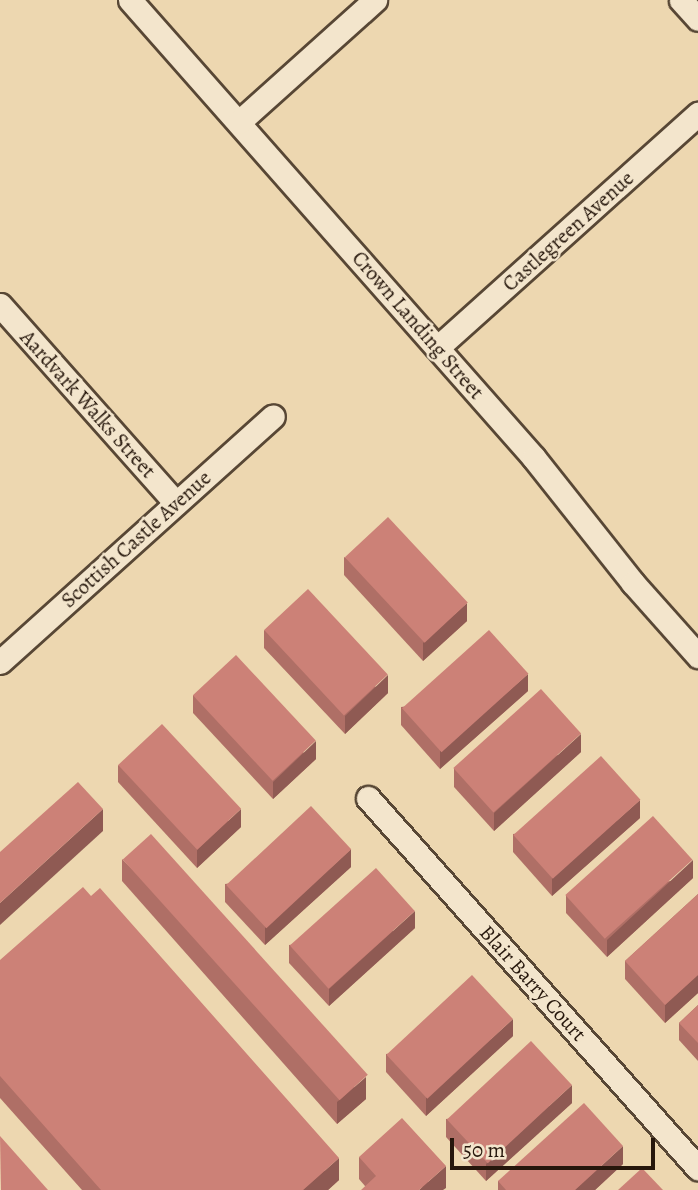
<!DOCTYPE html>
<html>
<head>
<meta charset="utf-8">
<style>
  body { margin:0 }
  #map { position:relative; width:698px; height:1190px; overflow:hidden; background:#edd7b0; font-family:Alegreya,serif }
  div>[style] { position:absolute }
  .roads { filter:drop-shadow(2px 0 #584735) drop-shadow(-2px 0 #584735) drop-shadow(0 2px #584735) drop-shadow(0 -2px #584735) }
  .minor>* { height:23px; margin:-11.5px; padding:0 11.5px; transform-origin:11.5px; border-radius:11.5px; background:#f3e5cc }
  .wall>* { inset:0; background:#af6f66 }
  .shaded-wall>* { inset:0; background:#8f5a53 }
  .building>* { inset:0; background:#cc8177; transform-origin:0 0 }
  span { translate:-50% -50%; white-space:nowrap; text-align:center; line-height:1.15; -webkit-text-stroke:5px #f3e5cc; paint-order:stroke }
  .street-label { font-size:21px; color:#26170c }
  .scale { position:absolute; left:450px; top:1138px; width:205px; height:32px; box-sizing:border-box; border:4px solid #26170c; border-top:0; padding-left:9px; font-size:21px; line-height:24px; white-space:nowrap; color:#26170c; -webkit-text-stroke:5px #f3e5cc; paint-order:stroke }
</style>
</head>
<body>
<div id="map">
  <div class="roads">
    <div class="minor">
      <i style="left:130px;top:0;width:611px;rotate:48.58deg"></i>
      <i style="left:534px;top:458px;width:159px;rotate:51.6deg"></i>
      <i style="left:633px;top:583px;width:98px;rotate:48.3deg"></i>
      <i style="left:681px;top:0;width:25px;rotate:48deg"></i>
      <i style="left:239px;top:122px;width:183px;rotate:-41.9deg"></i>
      <i style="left:0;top:305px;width:265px;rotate:48.4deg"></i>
      <i style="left:437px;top:348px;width:351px;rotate:-41.9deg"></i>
      <i style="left:0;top:662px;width:367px;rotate:-42deg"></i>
      <i style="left:368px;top:798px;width:496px;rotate:48.3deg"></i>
    </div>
  </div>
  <div class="wall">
    <i style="clip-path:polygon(344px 557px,467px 621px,423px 661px,344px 575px)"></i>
    <i style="clip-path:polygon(264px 630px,388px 693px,345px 734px,264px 648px)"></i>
    <i style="clip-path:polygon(528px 691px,440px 769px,401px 725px,401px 707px)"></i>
    <i style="clip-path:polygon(193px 695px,316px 759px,273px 799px,193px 713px)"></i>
    <i style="clip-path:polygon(581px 752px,494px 831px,454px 787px,454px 769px)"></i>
    <i style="clip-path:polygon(118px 765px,241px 827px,197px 868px,118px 782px)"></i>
    <i style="clip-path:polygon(640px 818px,552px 896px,513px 852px,513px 834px)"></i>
    <i style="clip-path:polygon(122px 859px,366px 1099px,337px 1124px,122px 881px)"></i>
    <i style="clip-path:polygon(351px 867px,265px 945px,225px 902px,225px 884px)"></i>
    <i style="clip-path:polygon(693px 878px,607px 957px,566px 913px,566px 895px)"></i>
    <i style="clip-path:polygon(698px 894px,698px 993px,665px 1023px,625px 979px,625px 961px)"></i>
    <i style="clip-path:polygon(415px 928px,329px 1006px,289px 963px,289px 945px)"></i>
    <i style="clip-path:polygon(0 960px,339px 1180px,328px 1190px,82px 1190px,0 1098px)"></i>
    <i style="clip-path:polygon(698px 1005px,698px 1061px,679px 1040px,679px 1023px)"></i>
    <i style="clip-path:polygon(513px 1036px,426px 1116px,386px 1072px,386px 1054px)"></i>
    <i style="clip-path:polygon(572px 1103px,486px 1181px,446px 1137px,446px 1119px)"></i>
    <i style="clip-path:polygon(359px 1157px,446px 1188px,365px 1186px,359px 1179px)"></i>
    <i style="clip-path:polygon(623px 1164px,595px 1190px,498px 1190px,498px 1181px)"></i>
  </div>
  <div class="shaded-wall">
    <i style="clip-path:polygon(467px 603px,467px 621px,423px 661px,423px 643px)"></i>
    <i style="clip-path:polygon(528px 674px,528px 691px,440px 769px,440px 751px)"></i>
    <i style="clip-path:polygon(388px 675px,388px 693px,345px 734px,345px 716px)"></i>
    <i style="clip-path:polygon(581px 734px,581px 752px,494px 831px,494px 813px)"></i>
    <i style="clip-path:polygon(316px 741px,316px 759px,273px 799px,273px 782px)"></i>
    <i style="clip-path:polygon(640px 800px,640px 818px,552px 896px,552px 878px)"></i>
    <i style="clip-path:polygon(103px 809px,103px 831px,0 925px,0 903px)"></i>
    <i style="clip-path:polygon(241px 809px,241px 827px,197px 868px,197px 850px)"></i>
    <i style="clip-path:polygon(351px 849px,351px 867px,265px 945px,265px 928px)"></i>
    <i style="clip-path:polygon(693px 860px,693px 878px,607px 957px,607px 940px)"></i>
    <i style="clip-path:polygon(415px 911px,415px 928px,329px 1006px,329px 989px)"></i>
    <i style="clip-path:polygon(698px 975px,698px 993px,665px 1023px,665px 1005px)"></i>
    <i style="clip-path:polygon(513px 1019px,513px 1036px,426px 1116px,426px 1098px)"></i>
    <i style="clip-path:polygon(366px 1077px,366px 1099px,337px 1124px,337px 1102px)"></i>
    <i style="clip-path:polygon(572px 1085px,572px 1103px,486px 1181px,486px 1164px)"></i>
    <i style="clip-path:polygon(623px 1146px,623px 1164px,595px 1190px,575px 1190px)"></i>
    <i style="clip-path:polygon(339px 1158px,339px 1180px,328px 1190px,303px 1190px)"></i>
    <i style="clip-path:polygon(446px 1166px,446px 1188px,443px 1190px,419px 1190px)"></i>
  </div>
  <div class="building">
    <i style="left:388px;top:517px;width:117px;height:59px;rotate:47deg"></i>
    <i style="left:308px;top:589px;width:117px;height:60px;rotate:47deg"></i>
    <i style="left:489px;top:630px;width:59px;height:117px;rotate:48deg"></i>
    <i style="left:236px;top:655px;width:117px;height:59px;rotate:47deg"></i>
    <i style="left:541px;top:689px;width:60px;height:118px;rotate:48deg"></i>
    <i style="left:162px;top:724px;width:116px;height:60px;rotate:47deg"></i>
    <i style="left:601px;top:756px;width:59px;height:118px;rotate:48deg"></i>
    <i style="clip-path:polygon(78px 782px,103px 809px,0 903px,0 852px)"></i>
    <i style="left:311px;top:806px;width:59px;height:116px;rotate:47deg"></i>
    <i style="left:653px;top:816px;width:59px;height:118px;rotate:48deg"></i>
    <i style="left:151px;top:834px;width:324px;height:38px;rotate:48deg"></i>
    <i style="left:376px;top:868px;width:58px;height:116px;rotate:48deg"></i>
    <i style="clip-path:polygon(83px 887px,91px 896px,100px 888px,339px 1158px,303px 1190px,101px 1190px,0 1076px,0 960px)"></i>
    <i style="clip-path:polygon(698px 894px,698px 975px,665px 1005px,625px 961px)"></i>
    <i style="left:472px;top:975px;width:60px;height:117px;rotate:47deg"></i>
    <i style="clip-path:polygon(698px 1005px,698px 1043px,679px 1023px)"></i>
    <i style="left:531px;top:1041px;width:60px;height:115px;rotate:47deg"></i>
    <i style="clip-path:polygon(584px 1103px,623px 1146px,575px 1190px,506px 1190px,498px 1181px)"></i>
    <i style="clip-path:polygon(402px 1118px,446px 1166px,419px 1190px,361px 1190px,376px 1176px,359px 1157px)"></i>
    <i style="clip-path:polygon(0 1136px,48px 1190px,1px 1190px)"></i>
    <i style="clip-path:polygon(642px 1168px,663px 1190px,618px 1190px)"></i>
  </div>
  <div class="street-label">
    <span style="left:568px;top:231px;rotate:-42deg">Castlegreen Avenue</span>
    <span style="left:418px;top:325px;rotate:49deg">Crown Landing Street</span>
    <span style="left:88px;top:404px;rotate:48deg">Aardvark Walks Street</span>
    <span style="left:136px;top:539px;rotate:-42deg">Scottish Castle Avenue</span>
    <span style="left:533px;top:983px;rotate:48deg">Blair Barry Court</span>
  </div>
  <div class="scale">50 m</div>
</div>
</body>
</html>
